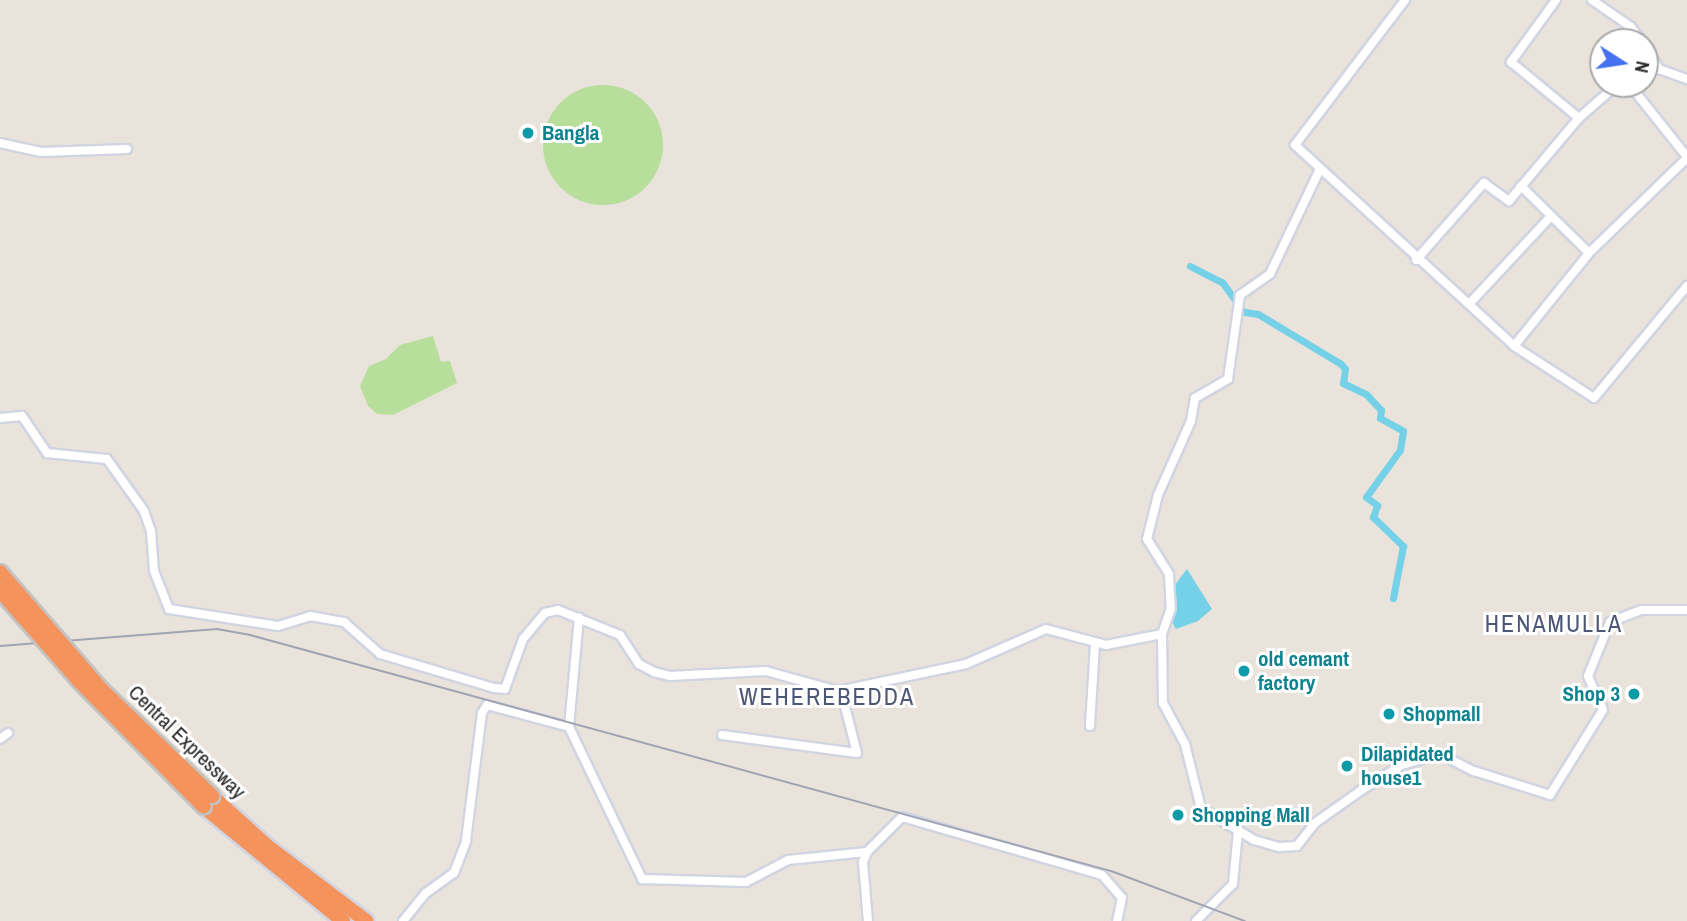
<!DOCTYPE html>
<html>
<head>
<meta charset="utf-8">
<style>
  body { margin:0 }
  #map { position:relative; width:1687px; height:921px; overflow:hidden; background:#eae3db; font-family:"Archivo Narrow",sans-serif }
  div>[style] { position:absolute }
  .green>* { inset:0; background:#b7de9b }
  .round { border-radius:50% }
  .water>* { inset:0; background:#74d1e7 }
  .canal>* { height:7px; margin:-3.5px; padding:0 3.5px; transform-origin:3.5px; border-radius:3.5px; background:#74d1e7 }
  .roads { filter:drop-shadow(2px 0 #d1d5e1) drop-shadow(-2px 0 #d1d5e1) drop-shadow(0 2px #d1d5e1) drop-shadow(0 -2px #d1d5e1) }
  .street>* { height:8px; margin:-4px; padding:0 4px; transform-origin:4px; border-radius:4px; background:#fff }
  .highway>* { height:14px; margin:-7px; padding:0 7px; transform-origin:7px; border-radius:7px; background:#f5935c }
  .rail>* { height:2px; margin:-1px; padding:0 1px; transform-origin:1px; border-radius:1px; background:#9fa3b2 }
  .bridges { filter:drop-shadow(2px 0 #c3c3c3) drop-shadow(-2px 0 #c3c3c3) drop-shadow(0 2px #c3c3c3) drop-shadow(0 -2px #c3c3c3) }
  .highway-bridge>* { height:14px; margin:-7px; padding:0 7px; transform-origin:7px; border-radius:7px; background:#f5935c }
  .dots>* { width:19px; height:19px; translate:-50% -50%; box-sizing:border-box; border:4px solid #fff; border-radius:50% }
  span { translate:-50% -50%; white-space:nowrap; text-align:center; line-height:1.15; -webkit-text-stroke:6px #fff; paint-order:stroke }
  .culture-label { font-size:21px; color:#0d838f; font-weight:700 }
  .left { translate:0 -50%; text-align:left }
  .right { translate:-100% -50%; text-align:right }
  .street-label { font-size:21px; color:#292929 }
  .quarter-label { font-size:24px; color:#4c5777; letter-spacing:2px }
  .north { position:absolute; left:1589px; top:28px; width:70px; height:70px; box-sizing:border-box; background:#fff; border:2px solid #a9a9a9; border-radius:50%; rotate:102deg; font-size:19px; font-weight:700; line-height:28px; text-align:center; color:#292929 }
  .north::after { content:''; display:block; margin:auto; width:24px; height:32px; background:#4471ef; clip-path:polygon(50% 0,100% 100%,50% 72%,0 100%) }
</style>
</head>
<body>
<div id="map">
  <div class="green">
    <i class="round" style="left:543px;top:85px;width:120px;height:120px"></i>
    <i style="clip-path:polygon(433px 336px,441px 362px,450px 361px,457px 383px,393px 415px,377px 414px,368px 406px,360px 386px,369px 366px,386px 359px,400px 345px)"></i>
  </div>
  <div class="water">
    <i style="clip-path:polygon(1187px 569px,1212px 609px,1198px 621px,1176px 629px,1172px 622px,1174px 586px)"></i>
  </div>
  <div class="canal">
    <i style="left:1190px;top:266px;width:36px;rotate:27deg"></i>
    <i style="left:1222px;top:282px;width:37px;rotate:54deg"></i>
    <i style="left:1244px;top:312px;width:14px;rotate:8deg"></i>
    <i style="left:1258px;top:314px;width:97px;rotate:31.1deg"></i>
    <i style="left:1341px;top:364px;width:6px;rotate:51deg"></i>
    <i style="left:1345px;top:369px;width:14px;rotate:98deg"></i>
    <i style="left:1343px;top:383px;width:25px;rotate:26deg"></i>
    <i style="left:1366px;top:394px;width:22px;rotate:47deg"></i>
    <i style="left:1381px;top:410px;width:8px;rotate:97deg"></i>
    <i style="left:1380px;top:418px;width:26px;rotate:29deg"></i>
    <i style="left:1403px;top:431px;width:19px;rotate:99deg"></i>
    <i style="left:1400px;top:450px;width:58px;rotate:125.9deg"></i>
    <i style="left:1366px;top:497px;width:14px;rotate:36deg"></i>
    <i style="left:1377px;top:505px;width:13px;rotate:108deg"></i>
    <i style="left:1373px;top:517px;width:42px;rotate:44deg"></i>
    <i style="left:1403px;top:546px;width:53px;rotate:100.9deg"></i>
  </div>
  <div class="roads">
    <div class="street">
      <i style="left:1405px;top:0;width:182px;rotate:127.2deg"></i>
      <i style="left:1295px;top:145px;width:297px;rotate:42.5deg"></i>
      <i style="left:1514px;top:346px;width:95px;rotate:33deg"></i>
      <i style="left:1594px;top:398px;width:146px;rotate:-50.3deg"></i>
      <i style="left:1556px;top:0;width:77px;rotate:126deg"></i>
      <i style="left:1511px;top:62px;width:88px;rotate:39.5deg"></i>
      <i style="left:1579px;top:118px;width:52px;rotate:-41.1deg"></i>
      <i style="left:1592px;top:0;width:47px;rotate:34.7deg"></i>
      <i style="left:1631px;top:27px;width:19px;rotate:54deg"></i>
      <i style="left:1645px;top:45px;width:28px;rotate:60deg"></i>
      <i style="left:1659px;top:69px;width:30px;rotate:20deg"></i>
      <i style="left:1629px;top:84px;width:93px;rotate:51.5deg"></i>
      <i style="left:0;top:143px;width:42px;rotate:12.4deg"></i>
      <i style="left:41px;top:152px;width:86px;rotate:-2deg"></i>
      <i style="left:1320px;top:169px;width:116px;rotate:115.5deg"></i>
      <i style="left:1270px;top:274px;width:37px;rotate:145deg"></i>
      <i style="left:1240px;top:295px;width:85px;rotate:98.1deg"></i>
      <i style="left:1228px;top:379px;width:38px;rotate:150deg"></i>
      <i style="left:1195px;top:398px;width:23px;rotate:100deg"></i>
      <i style="left:1191px;top:421px;width:81px;rotate:114deg"></i>
      <i style="left:1158px;top:495px;width:45px;rotate:104deg"></i>
      <i style="left:1147px;top:539px;width:41px;rotate:57.8deg"></i>
      <i style="left:1169px;top:574px;width:34px;rotate:87deg"></i>
      <i style="left:1171px;top:608px;width:28px;rotate:109deg"></i>
      <i style="left:1162px;top:634px;width:69px;rotate:89.2deg"></i>
      <i style="left:1163px;top:703px;width:47px;rotate:61.8deg"></i>
      <i style="left:1185px;top:744px;width:66px;rotate:76deg"></i>
      <i style="left:1201px;top:808px;width:62px;rotate:31.1deg"></i>
      <i style="left:1254px;top:840px;width:26px;rotate:16deg"></i>
      <i style="left:1279px;top:847px;width:18px;rotate:-3deg"></i>
      <i style="left:1297px;top:846px;width:29px;rotate:-52deg"></i>
      <i style="left:1315px;top:823px;width:55px;rotate:-35.4deg"></i>
      <i style="left:1360px;top:791px;width:49px;rotate:-31.8deg"></i>
      <i style="left:1402px;top:765px;width:40px;rotate:-16deg"></i>
      <i style="left:1440px;top:754px;width:38px;rotate:27deg"></i>
      <i style="left:1474px;top:771px;width:80px;rotate:17.5deg"></i>
      <i style="left:1550px;top:795px;width:100px;rotate:-58.1deg"></i>
      <i style="left:1603px;top:710px;width:37px;rotate:-114deg"></i>
      <i style="left:1588px;top:676px;width:58px;rotate:-67.8deg"></i>
      <i style="left:1610px;top:622px;width:34px;rotate:-21deg"></i>
      <i style="left:1642px;top:610px;width:45px"></i>
      <i style="left:1521px;top:186px;width:95px;rotate:44.6deg"></i>
      <i style="left:1589px;top:253px;width:136px;rotate:-44.1deg"></i>
      <i style="left:1416px;top:260px;width:103px;rotate:-48.6deg"></i>
      <i style="left:1484px;top:183px;width:31px;rotate:36deg"></i>
      <i style="left:1509px;top:201px;width:109px;rotate:-49.9deg"></i>
      <i style="left:1470px;top:303px;width:119px;rotate:-47deg"></i>
      <i style="left:1514px;top:346px;width:119px;rotate:-51.1deg"></i>
      <i style="left:0;top:418px;width:22px;rotate:-5deg"></i>
      <i style="left:22px;top:416px;width:45px;rotate:56deg"></i>
      <i style="left:47px;top:453px;width:60px;rotate:5.7deg"></i>
      <i style="left:107px;top:459px;width:64px;rotate:54.6deg"></i>
      <i style="left:144px;top:511px;width:21px;rotate:71deg"></i>
      <i style="left:151px;top:531px;width:40px;rotate:85.7deg"></i>
      <i style="left:154px;top:571px;width:41px;rotate:68.5deg"></i>
      <i style="left:169px;top:609px;width:110px;rotate:8.9deg"></i>
      <i style="left:278px;top:626px;width:34px;rotate:-17deg"></i>
      <i style="left:310px;top:616px;width:35px;rotate:10deg"></i>
      <i style="left:344px;top:622px;width:48px;rotate:41.6deg"></i>
      <i style="left:380px;top:654px;width:119px;rotate:16.6deg"></i>
      <i style="left:494px;top:688px;width:11px;rotate:5deg"></i>
      <i style="left:505px;top:689px;width:53px;rotate:-70.2deg"></i>
      <i style="left:523px;top:639px;width:34px;rotate:-50deg"></i>
      <i style="left:545px;top:613px;width:13px;rotate:-13deg"></i>
      <i style="left:558px;top:610px;width:67px;rotate:22deg"></i>
      <i style="left:620px;top:635px;width:35px;rotate:57deg"></i>
      <i style="left:639px;top:664px;width:17px;rotate:28deg"></i>
      <i style="left:654px;top:672px;width:16px;rotate:14deg"></i>
      <i style="left:670px;top:676px;width:96px;rotate:-3deg"></i>
      <i style="left:766px;top:671px;width:75px;rotate:15.5deg"></i>
      <i style="left:838px;top:691px;width:131px;rotate:-11.9deg"></i>
      <i style="left:966px;top:664px;width:87px;rotate:-23.6deg"></i>
      <i style="left:1046px;top:629px;width:62px;rotate:14.9deg"></i>
      <i style="left:1106px;top:645px;width:57px;rotate:-11.1deg"></i>
      <i style="left:1090px;top:726px;width:82px;rotate:-86.5deg"></i>
      <i style="left:569px;top:727px;width:169px;rotate:64.3deg"></i>
      <i style="left:642px;top:879px;width:104px;rotate:1.7deg"></i>
      <i style="left:746px;top:882px;width:47px;rotate:-27.6deg"></i>
      <i style="left:788px;top:860px;width:79px;rotate:-5.8deg"></i>
      <i style="left:867px;top:852px;width:49px;rotate:-45deg"></i>
      <i style="left:902px;top:817px;width:208px;rotate:16.2deg"></i>
      <i style="left:1102px;top:875px;width:30px;rotate:49deg"></i>
      <i style="left:1122px;top:898px;width:24px;rotate:102deg"></i>
      <i style="left:722px;top:735px;width:136px;rotate:7.6deg"></i>
      <i style="left:857px;top:753px;width:64px;rotate:-104.5deg"></i>
      <i style="left:0;top:739px;width:10px;rotate:-37deg"></i>
      <i style="left:867px;top:852px;width:11px;rotate:112deg"></i>
      <i style="left:863px;top:862px;width:59px;rotate:85.2deg"></i>
      <i style="left:403px;top:921px;width:36px;rotate:-51deg"></i>
      <i style="left:426px;top:893px;width:34px;rotate:-36deg"></i>
      <i style="left:454px;top:873px;width:34px;rotate:-69deg"></i>
      <i style="left:466px;top:841px;width:129px;rotate:-82.9deg"></i>
      <i style="left:482px;top:713px;width:9px;rotate:-58deg"></i>
      <i style="left:487px;top:705px;width:85px;rotate:15deg"></i>
      <i style="left:569px;top:727px;width:110px;rotate:-84.8deg"></i>
      <i style="left:1196px;top:921px;width:52px;rotate:-45deg"></i>
      <i style="left:1233px;top:884px;width:53px;rotate:-84.6deg"></i>
    </div>
    <div class="highway">
      <i style="left:212px;top:796px;width:73px;rotate:42.2deg"></i>
      <i style="left:266px;top:845px;width:126px;rotate:37.2deg"></i>
      <i style="left:204px;top:807px;width:180px;rotate:39.4deg"></i>
    </div>
  </div>
  <div class="rail">
    <i style="left:0;top:646px;width:218px;rotate:-4.5deg"></i>
    <i style="left:217px;top:629px;width:34px;rotate:10deg"></i>
    <i style="left:250px;top:635px;width:893px;rotate:15.33deg"></i>
    <i style="left:1111px;top:871px;width:143px;rotate:20.5deg"></i>
  </div>
  <div class="bridges">
    <div class="highway-bridge">
      <i style="left:0;top:572px;width:156px;rotate:49.2deg"></i>
      <i style="left:102px;top:690px;width:153px;rotate:43.9deg"></i>
      <i style="left:0;top:591px;width:120px;rotate:48.7deg"></i>
      <i style="left:79px;top:681px;width:177px;rotate:45.2deg"></i>
    </div>
  </div>
  <div class="dots">
    <i style="left:528px;top:133px;background:#0f9aa8"></i>
    <i style="left:1244px;top:671px;background:#0f9aa8"></i>
    <i style="left:1634px;top:694px;background:#0f9aa8"></i>
    <i style="left:1389px;top:714px;background:#0f9aa8"></i>
    <i style="left:1347px;top:766px;background:#0f9aa8"></i>
    <i style="left:1178px;top:815px;background:#0f9aa8"></i>
  </div>
  <div class="culture-label">
    <span class="left" style="left:542px;top:133px">Bangla</span>
    <span class="left" style="left:1258px;top:671px">old cemant<br>factory</span>
    <span class="right" style="left:1620px;top:694px">Shop 3</span>
    <span class="left" style="left:1403px;top:714px">Shopmall</span>
    <span class="left" style="left:1361px;top:766px">Dilapidated<br>house1</span>
    <span class="left" style="left:1192px;top:815px">Shopping Mall</span>
  </div>
  <div class="street-label">
    <span style="left:187px;top:742px;rotate:44deg">Central Expressway</span>
  </div>
  <div class="quarter-label">
    <span style="left:1554px;top:624px">HENAMULLA</span>
    <span style="left:827px;top:697px">WEHEREBEDDA</span>
  </div>
  <div class="north">N</div>
</div>
</body>
</html>
